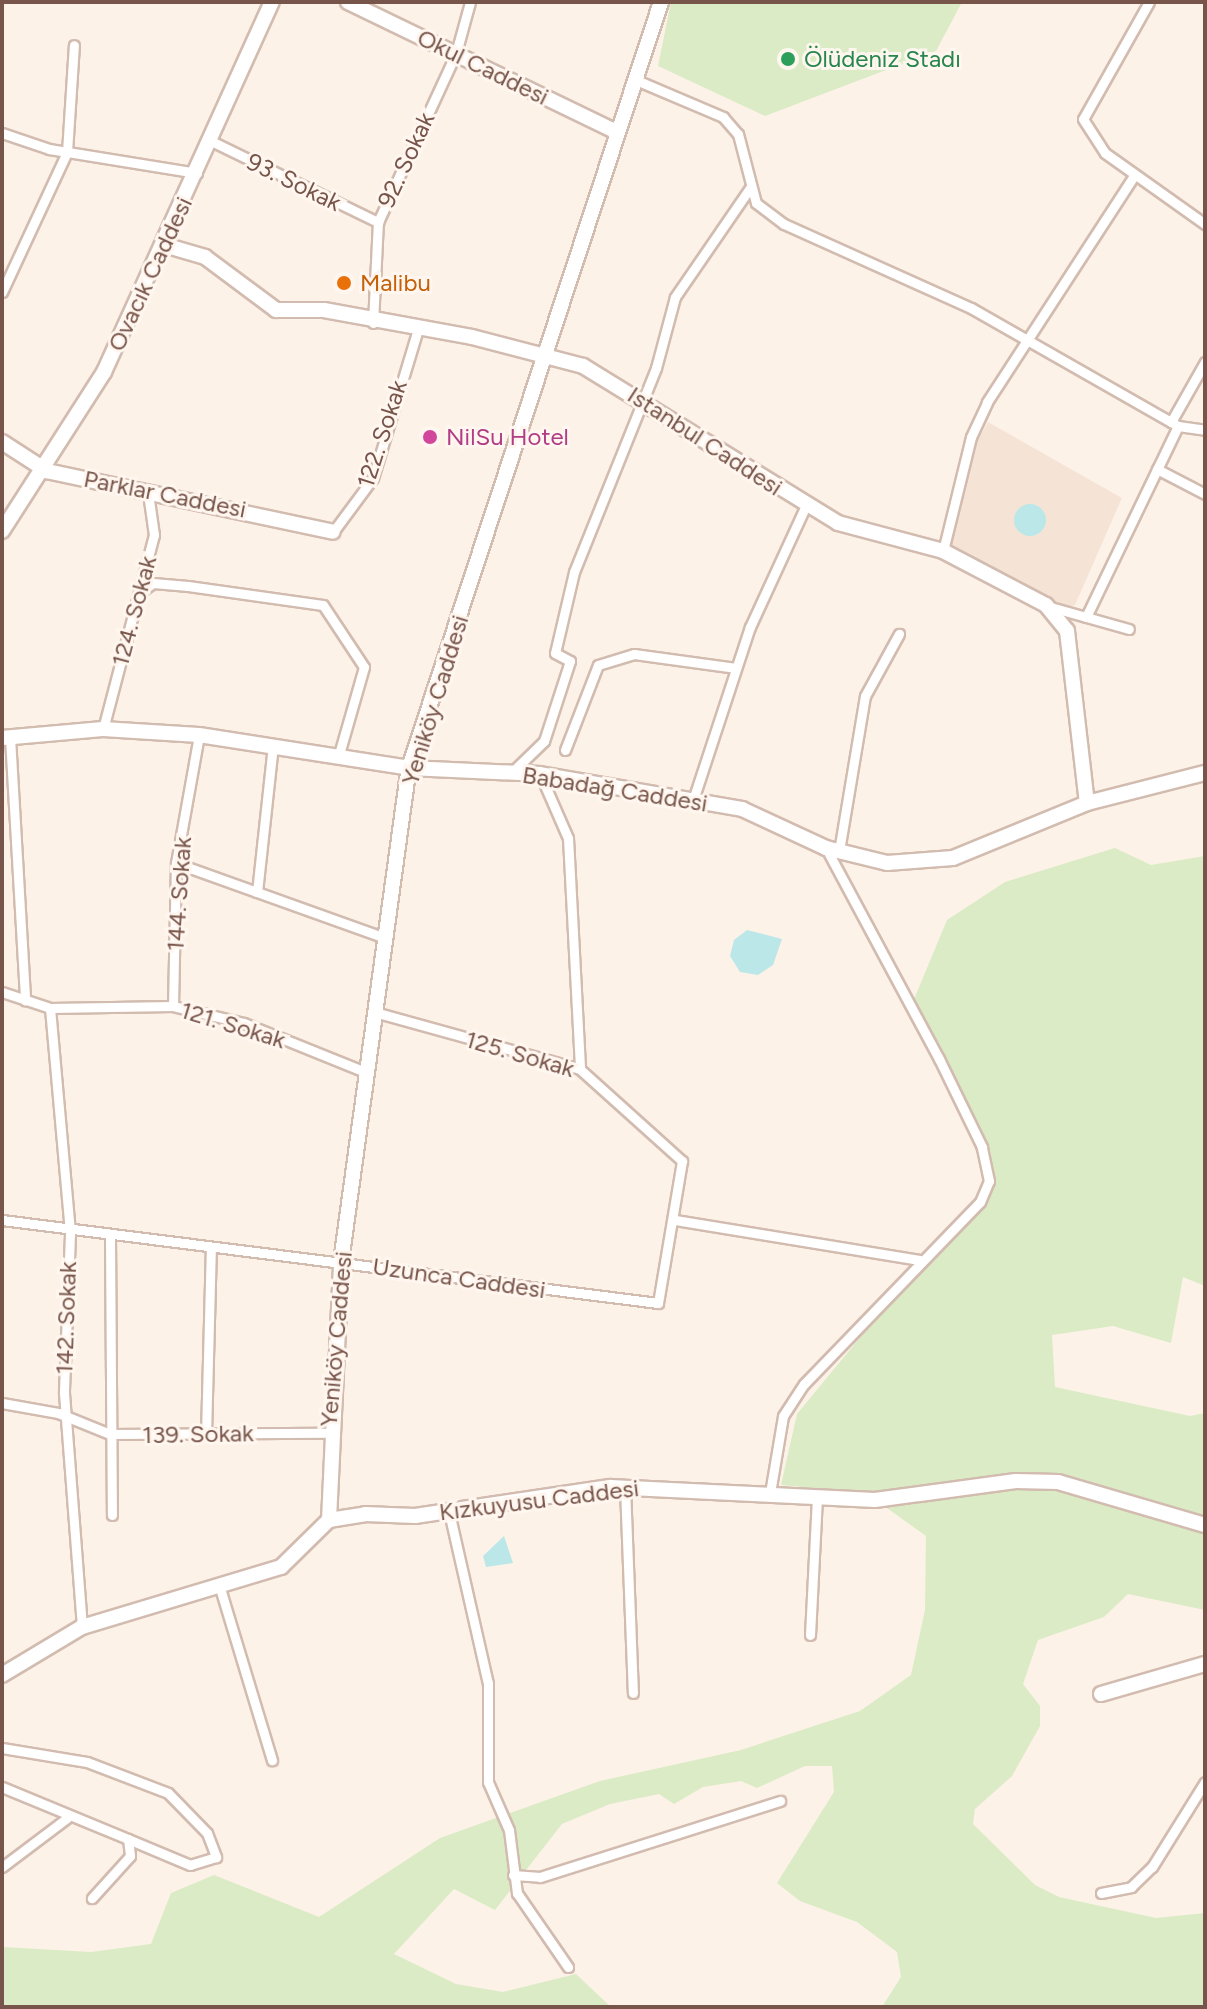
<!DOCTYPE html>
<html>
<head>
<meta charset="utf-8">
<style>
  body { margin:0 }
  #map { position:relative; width:1207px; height:2009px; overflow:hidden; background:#fdf2e8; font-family:Figtree,sans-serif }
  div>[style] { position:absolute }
  .residential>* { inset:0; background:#f5e3d6 }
  .green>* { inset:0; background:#daebc5 }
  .water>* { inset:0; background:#bbe7e8 }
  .round { border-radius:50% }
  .roads { filter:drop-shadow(2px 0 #d2bbaf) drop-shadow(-2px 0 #d2bbaf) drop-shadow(0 2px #d2bbaf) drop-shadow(0 -2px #d2bbaf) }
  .street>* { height:9px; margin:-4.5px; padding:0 4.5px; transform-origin:4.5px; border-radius:4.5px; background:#fff }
  .secondary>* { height:14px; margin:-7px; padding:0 7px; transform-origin:7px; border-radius:7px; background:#fff }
  .dots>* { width:22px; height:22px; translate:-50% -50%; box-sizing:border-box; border:4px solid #fff7ef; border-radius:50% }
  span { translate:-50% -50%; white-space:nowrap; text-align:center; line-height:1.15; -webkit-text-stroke:6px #fff7ef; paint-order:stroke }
  .leisure-label { font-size:24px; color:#27864d }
  .left { translate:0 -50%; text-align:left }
  .street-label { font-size:24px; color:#78554b }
  .food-label { font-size:24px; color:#c56008 }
  .hotel-label { font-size:24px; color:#b23c85 }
  .frame { position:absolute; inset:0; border:4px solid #78554b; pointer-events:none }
</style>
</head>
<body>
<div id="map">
  <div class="residential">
    <i style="clip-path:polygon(988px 422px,1122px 498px,1075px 605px,1059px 610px,950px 549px,970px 454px)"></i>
  </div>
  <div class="green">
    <i style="clip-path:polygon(671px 2px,962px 2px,936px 51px,765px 116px,658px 66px)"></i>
    <i style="clip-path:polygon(1115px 848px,1151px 865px,1205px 856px,1205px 1286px,1183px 1277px,1171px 1343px,1113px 1326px,1052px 1335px,1055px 1387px,1190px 1416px,1205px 1413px,1205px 1610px,1128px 1594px,1104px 1617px,1038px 1640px,1023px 1684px,1040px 1706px,1040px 1726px,1012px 1776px,975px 1809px,973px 1824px,1035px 1885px,1059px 1897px,1156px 1918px,1205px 1913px,1205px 2007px,882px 2007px,901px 1977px,897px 1952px,857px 1922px,800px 1901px,777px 1883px,834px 1792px,832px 1766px,805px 1766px,757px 1788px,741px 1781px,703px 1787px,674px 1804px,659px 1794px,610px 1804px,562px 1824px,495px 1910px,454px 1889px,394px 1954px,456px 1984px,503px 1992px,576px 1974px,611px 2007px,2px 2007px,2px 1947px,91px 1952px,151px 1944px,171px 1893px,214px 1875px,319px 1917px,440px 1838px,600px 1781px,741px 1750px,860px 1711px,911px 1675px,925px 1610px,926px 1536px,866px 1493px,781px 1485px,797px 1414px,989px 1181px,912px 1004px,947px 920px,1005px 882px)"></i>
  </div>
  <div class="water">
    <i class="round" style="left:1014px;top:504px;width:32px;height:32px"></i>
    <i style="clip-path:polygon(747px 930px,782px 939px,773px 965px,758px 975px,740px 972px,730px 956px,734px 940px)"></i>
    <i style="clip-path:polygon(504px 1536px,513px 1563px,486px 1567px,483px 1556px)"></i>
  </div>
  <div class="roads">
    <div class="street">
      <i style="left:1149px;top:2px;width:134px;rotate:119.4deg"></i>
      <i style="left:1083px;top:119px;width:40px;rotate:57.1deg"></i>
      <i style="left:1105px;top:153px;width:123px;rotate:35.4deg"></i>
      <i style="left:636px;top:80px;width:95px;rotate:23deg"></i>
      <i style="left:723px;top:117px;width:23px;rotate:49deg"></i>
      <i style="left:738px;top:134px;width:71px;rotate:75.4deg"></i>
      <i style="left:756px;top:203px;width:35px;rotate:37deg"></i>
      <i style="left:784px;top:224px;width:205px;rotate:24.2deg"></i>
      <i style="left:971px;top:308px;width:238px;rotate:29.7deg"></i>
      <i style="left:1178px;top:426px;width:27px;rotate:8deg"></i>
      <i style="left:2px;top:133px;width:50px;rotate:18.8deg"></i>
      <i style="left:49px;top:149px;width:150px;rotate:9.2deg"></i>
      <i style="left:211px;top:141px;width:186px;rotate:25.9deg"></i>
      <i style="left:2px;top:292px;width:154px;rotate:-65.1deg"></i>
      <i style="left:67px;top:152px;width:107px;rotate:-86.3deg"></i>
      <i style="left:373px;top:323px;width:101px;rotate:-87.2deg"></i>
      <i style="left:378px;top:222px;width:186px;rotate:-65.2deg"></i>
      <i style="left:456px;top:53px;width:53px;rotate:-74.6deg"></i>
      <i style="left:1171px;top:422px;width:69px;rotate:-60.5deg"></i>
      <i style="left:1157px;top:469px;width:54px;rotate:27.5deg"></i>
      <i style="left:333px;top:532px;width:67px;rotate:-53.5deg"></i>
      <i style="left:373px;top:478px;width:156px;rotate:-73.2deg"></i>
      <i style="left:943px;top:551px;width:117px;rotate:-76.2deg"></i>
      <i style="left:971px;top:437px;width:38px;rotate:-65deg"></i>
      <i style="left:987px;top:402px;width:268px;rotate:-57deg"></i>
      <i style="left:143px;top:590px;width:12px;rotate:-35deg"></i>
      <i style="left:153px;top:583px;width:35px;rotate:5deg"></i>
      <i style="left:188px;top:586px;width:136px;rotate:8deg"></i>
      <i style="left:323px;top:605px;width:74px;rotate:56.5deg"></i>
      <i style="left:364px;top:667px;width:91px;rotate:106deg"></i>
      <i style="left:1047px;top:606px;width:85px;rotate:15.7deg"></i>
      <i style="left:1086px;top:617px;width:212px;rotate:-64.3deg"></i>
      <i style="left:103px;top:729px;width:201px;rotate:-75.3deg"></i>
      <i style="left:154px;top:535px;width:42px;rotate:-98.1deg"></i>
      <i style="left:10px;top:737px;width:264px;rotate:86.7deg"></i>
      <i style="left:565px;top:750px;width:91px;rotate:-68.8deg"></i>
      <i style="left:598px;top:665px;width:38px;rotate:-17deg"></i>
      <i style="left:634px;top:654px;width:103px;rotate:7.8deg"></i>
      <i style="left:511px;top:773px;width:46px;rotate:-44.1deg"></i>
      <i style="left:544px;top:741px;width:84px;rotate:-72deg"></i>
      <i style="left:570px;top:661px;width:17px;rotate:-152deg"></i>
      <i style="left:555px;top:653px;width:83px;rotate:-76.8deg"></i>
      <i style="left:574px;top:572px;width:220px;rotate:-68.1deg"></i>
      <i style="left:656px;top:368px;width:73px;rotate:-75deg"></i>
      <i style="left:675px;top:297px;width:132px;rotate:-55.5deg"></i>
      <i style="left:540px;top:774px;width:70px;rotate:66.4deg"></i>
      <i style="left:568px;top:838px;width:231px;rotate:87deg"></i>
      <i style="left:693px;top:800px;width:182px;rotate:-71.8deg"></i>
      <i style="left:750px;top:627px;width:134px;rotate:-65.3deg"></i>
      <i style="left:839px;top:851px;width:157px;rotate:-80.5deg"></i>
      <i style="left:865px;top:696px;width:71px;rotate:-61.3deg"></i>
      <i style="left:176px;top:863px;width:223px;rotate:19.7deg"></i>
      <i style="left:257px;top:892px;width:149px;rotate:-83.8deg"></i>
      <i style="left:2px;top:992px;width:51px;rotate:18.4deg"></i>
      <i style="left:50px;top:1008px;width:123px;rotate:-0.9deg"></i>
      <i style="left:173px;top:1006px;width:73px;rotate:13.5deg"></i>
      <i style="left:244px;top:1023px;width:131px;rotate:22deg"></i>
      <i style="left:173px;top:1006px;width:143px;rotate:-88.8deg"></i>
      <i style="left:176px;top:863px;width:130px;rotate:-79.8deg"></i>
      <i style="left:50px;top:1008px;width:227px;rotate:84.9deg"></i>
      <i style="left:70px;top:1234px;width:159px;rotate:92.2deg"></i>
      <i style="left:64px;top:1393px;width:235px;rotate:85.6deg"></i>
      <i style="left:2px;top:1220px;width:661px;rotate:7.21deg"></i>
      <i style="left:658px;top:1303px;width:144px;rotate:-80.4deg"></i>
      <i style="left:682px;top:1161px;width:137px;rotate:-138deg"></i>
      <i style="left:580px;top:1069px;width:214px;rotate:-164.5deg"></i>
      <i style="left:675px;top:1220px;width:248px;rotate:9.3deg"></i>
      <i style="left:110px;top:1238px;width:277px;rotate:89.6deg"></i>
      <i style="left:2px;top:1403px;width:57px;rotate:10.1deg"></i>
      <i style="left:58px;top:1413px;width:56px;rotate:22deg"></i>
      <i style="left:110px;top:1434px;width:218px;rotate:-0.3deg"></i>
      <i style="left:206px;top:1435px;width:187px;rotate:-88.5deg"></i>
      <i style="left:625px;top:1487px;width:206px;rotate:87.8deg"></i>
      <i style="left:770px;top:1493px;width:78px;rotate:-80.4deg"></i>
      <i style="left:783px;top:1416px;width:38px;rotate:-57deg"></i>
      <i style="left:804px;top:1384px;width:253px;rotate:-46deg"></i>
      <i style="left:980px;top:1202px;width:23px;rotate:-67deg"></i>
      <i style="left:989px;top:1181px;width:35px;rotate:-102deg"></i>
      <i style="left:982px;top:1147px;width:98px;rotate:-116deg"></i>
      <i style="left:939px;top:1059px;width:239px;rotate:-118.2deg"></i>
      <i style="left:449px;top:1512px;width:175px;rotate:77.2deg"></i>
      <i style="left:488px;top:1683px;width:99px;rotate:90deg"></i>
      <i style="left:488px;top:1782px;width:52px;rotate:66.4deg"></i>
      <i style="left:509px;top:1830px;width:64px;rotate:82.8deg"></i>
      <i style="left:517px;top:1893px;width:90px;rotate:55.4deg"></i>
      <i style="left:220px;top:1588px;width:180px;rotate:73.2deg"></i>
      <i style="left:810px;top:1635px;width:138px;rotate:-87.1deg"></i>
      <i style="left:2px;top:1748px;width:86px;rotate:9.4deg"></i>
      <i style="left:87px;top:1762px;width:87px;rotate:20.9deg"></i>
      <i style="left:168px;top:1793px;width:56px;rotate:45.7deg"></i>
      <i style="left:207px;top:1833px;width:26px;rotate:69deg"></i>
      <i style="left:216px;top:1857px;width:27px;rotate:163deg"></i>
      <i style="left:190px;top:1865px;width:67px;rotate:-157.2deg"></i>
      <i style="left:2px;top:1787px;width:136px;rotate:22.4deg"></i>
      <i style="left:128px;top:1839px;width:17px;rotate:83deg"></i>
      <i style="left:130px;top:1856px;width:57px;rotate:132.1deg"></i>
      <i style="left:2px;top:1867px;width:81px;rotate:-37deg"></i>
      <i style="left:513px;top:1875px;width:27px;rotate:4deg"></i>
      <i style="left:540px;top:1877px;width:252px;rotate:-17.6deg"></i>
      <i style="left:1101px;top:1893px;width:31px;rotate:-11deg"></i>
      <i style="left:1131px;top:1887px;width:29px;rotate:-44deg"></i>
      <i style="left:1152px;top:1867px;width:100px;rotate:-58.1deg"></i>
    </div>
    <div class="secondary">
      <i style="left:348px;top:2px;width:299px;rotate:25.8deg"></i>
      <i style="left:164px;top:245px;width:43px;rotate:16.3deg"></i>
      <i style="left:205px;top:257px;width:89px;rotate:36.7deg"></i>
      <i style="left:276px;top:310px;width:48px"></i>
      <i style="left:324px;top:310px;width:150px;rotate:10.3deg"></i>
      <i style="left:472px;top:337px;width:115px;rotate:14.6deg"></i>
      <i style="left:583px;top:366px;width:299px;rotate:31.6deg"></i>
      <i style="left:838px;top:523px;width:109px;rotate:14.9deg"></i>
      <i style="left:943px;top:551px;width:116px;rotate:27.7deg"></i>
      <i style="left:1046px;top:605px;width:33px;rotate:51deg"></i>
      <i style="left:1067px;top:631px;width:173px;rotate:83.4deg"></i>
      <i style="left:2px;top:442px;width:54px;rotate:32.8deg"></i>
      <i style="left:47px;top:471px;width:292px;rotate:12deg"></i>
      <i style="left:2px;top:531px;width:189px;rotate:-57.3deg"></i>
      <i style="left:104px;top:372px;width:406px;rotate:-65.6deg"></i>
      <i style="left:2px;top:738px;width:101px;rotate:-5.1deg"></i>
      <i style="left:103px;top:729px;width:96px;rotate:3.6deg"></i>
      <i style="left:199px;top:735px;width:213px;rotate:8.9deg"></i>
      <i style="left:409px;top:768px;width:131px;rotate:2.6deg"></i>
      <i style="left:540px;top:774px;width:205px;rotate:9.8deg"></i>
      <i style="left:742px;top:809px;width:93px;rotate:24.9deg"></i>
      <i style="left:826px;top:848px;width:63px;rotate:13.8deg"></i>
      <i style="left:887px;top:863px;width:66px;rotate:-4.3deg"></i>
      <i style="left:953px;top:858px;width:145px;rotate:-22.3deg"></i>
      <i style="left:1087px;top:803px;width:122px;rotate:-14.3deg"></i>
      <i style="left:329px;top:1520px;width:258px;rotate:-87.3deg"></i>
      <i style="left:341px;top:1262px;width:499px;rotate:-82.2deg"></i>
      <i style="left:409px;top:768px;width:806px;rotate:-71.79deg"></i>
      <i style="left:2px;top:1675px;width:93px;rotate:-31deg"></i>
      <i style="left:82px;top:1627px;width:208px;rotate:-16.8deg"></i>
      <i style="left:281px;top:1567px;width:67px;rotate:-44.4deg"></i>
      <i style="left:329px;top:1520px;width:36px;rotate:-9deg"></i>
      <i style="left:365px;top:1514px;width:50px;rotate:2.3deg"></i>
      <i style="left:415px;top:1516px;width:197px;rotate:-8.5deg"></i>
      <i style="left:610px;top:1487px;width:265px;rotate:2.8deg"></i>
      <i style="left:875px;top:1500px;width:142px;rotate:-7.7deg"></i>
      <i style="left:1016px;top:1481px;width:42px;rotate:1.4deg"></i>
      <i style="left:1058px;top:1482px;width:153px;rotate:16.3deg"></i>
      <i style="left:1101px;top:1694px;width:108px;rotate:-16.1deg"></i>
    </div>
  </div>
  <div class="dots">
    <i style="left:788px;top:59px;background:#2e9e5b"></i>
    <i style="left:344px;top:283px;background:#e8710a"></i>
    <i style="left:430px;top:437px;background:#d1479c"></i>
  </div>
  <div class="leisure-label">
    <span class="left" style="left:804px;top:59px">Ölüdeniz Stadı</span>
  </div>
  <div class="street-label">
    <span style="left:483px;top:67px;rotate:26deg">Okul Caddesi</span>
    <span style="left:406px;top:160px;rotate:-65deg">92. Sokak</span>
    <span style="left:294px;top:182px;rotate:26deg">93. Sokak</span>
    <span style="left:150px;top:274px;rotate:-65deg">Ovacık Caddesi</span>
    <span style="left:382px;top:434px;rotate:-72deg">122. Sokak</span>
    <span style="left:705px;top:441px;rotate:33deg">Istanbul Caddesi</span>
    <span style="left:165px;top:494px;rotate:11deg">Parklar Caddesi</span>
    <span style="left:134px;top:611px;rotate:-75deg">124. Sokak</span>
    <span style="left:435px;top:700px;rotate:-73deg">Yeniköy Caddesi</span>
    <span style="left:615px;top:789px;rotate:9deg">Babadağ Caddesi</span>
    <span style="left:179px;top:894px;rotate:-86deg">144. Sokak</span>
    <span style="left:233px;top:1025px;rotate:17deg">121. Sokak</span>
    <span style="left:520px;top:1054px;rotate:16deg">125. Sokak</span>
    <span style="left:459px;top:1278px;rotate:8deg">Uzunca Caddesi</span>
    <span style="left:66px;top:1318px;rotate:-88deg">142. Sokak</span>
    <span style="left:336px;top:1339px;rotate:-85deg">Yeniköy Caddesi</span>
    <span style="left:198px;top:1434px;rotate:-1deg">139. Sokak</span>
    <span style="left:539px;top:1500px;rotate:-7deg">Kızkuyusu Caddesi</span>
  </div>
  <div class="food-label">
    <span class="left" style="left:360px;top:283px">Malibu</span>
  </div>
  <div class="hotel-label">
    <span class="left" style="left:446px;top:437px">NilSu Hotel</span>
  </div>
  <div class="frame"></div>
</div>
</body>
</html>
